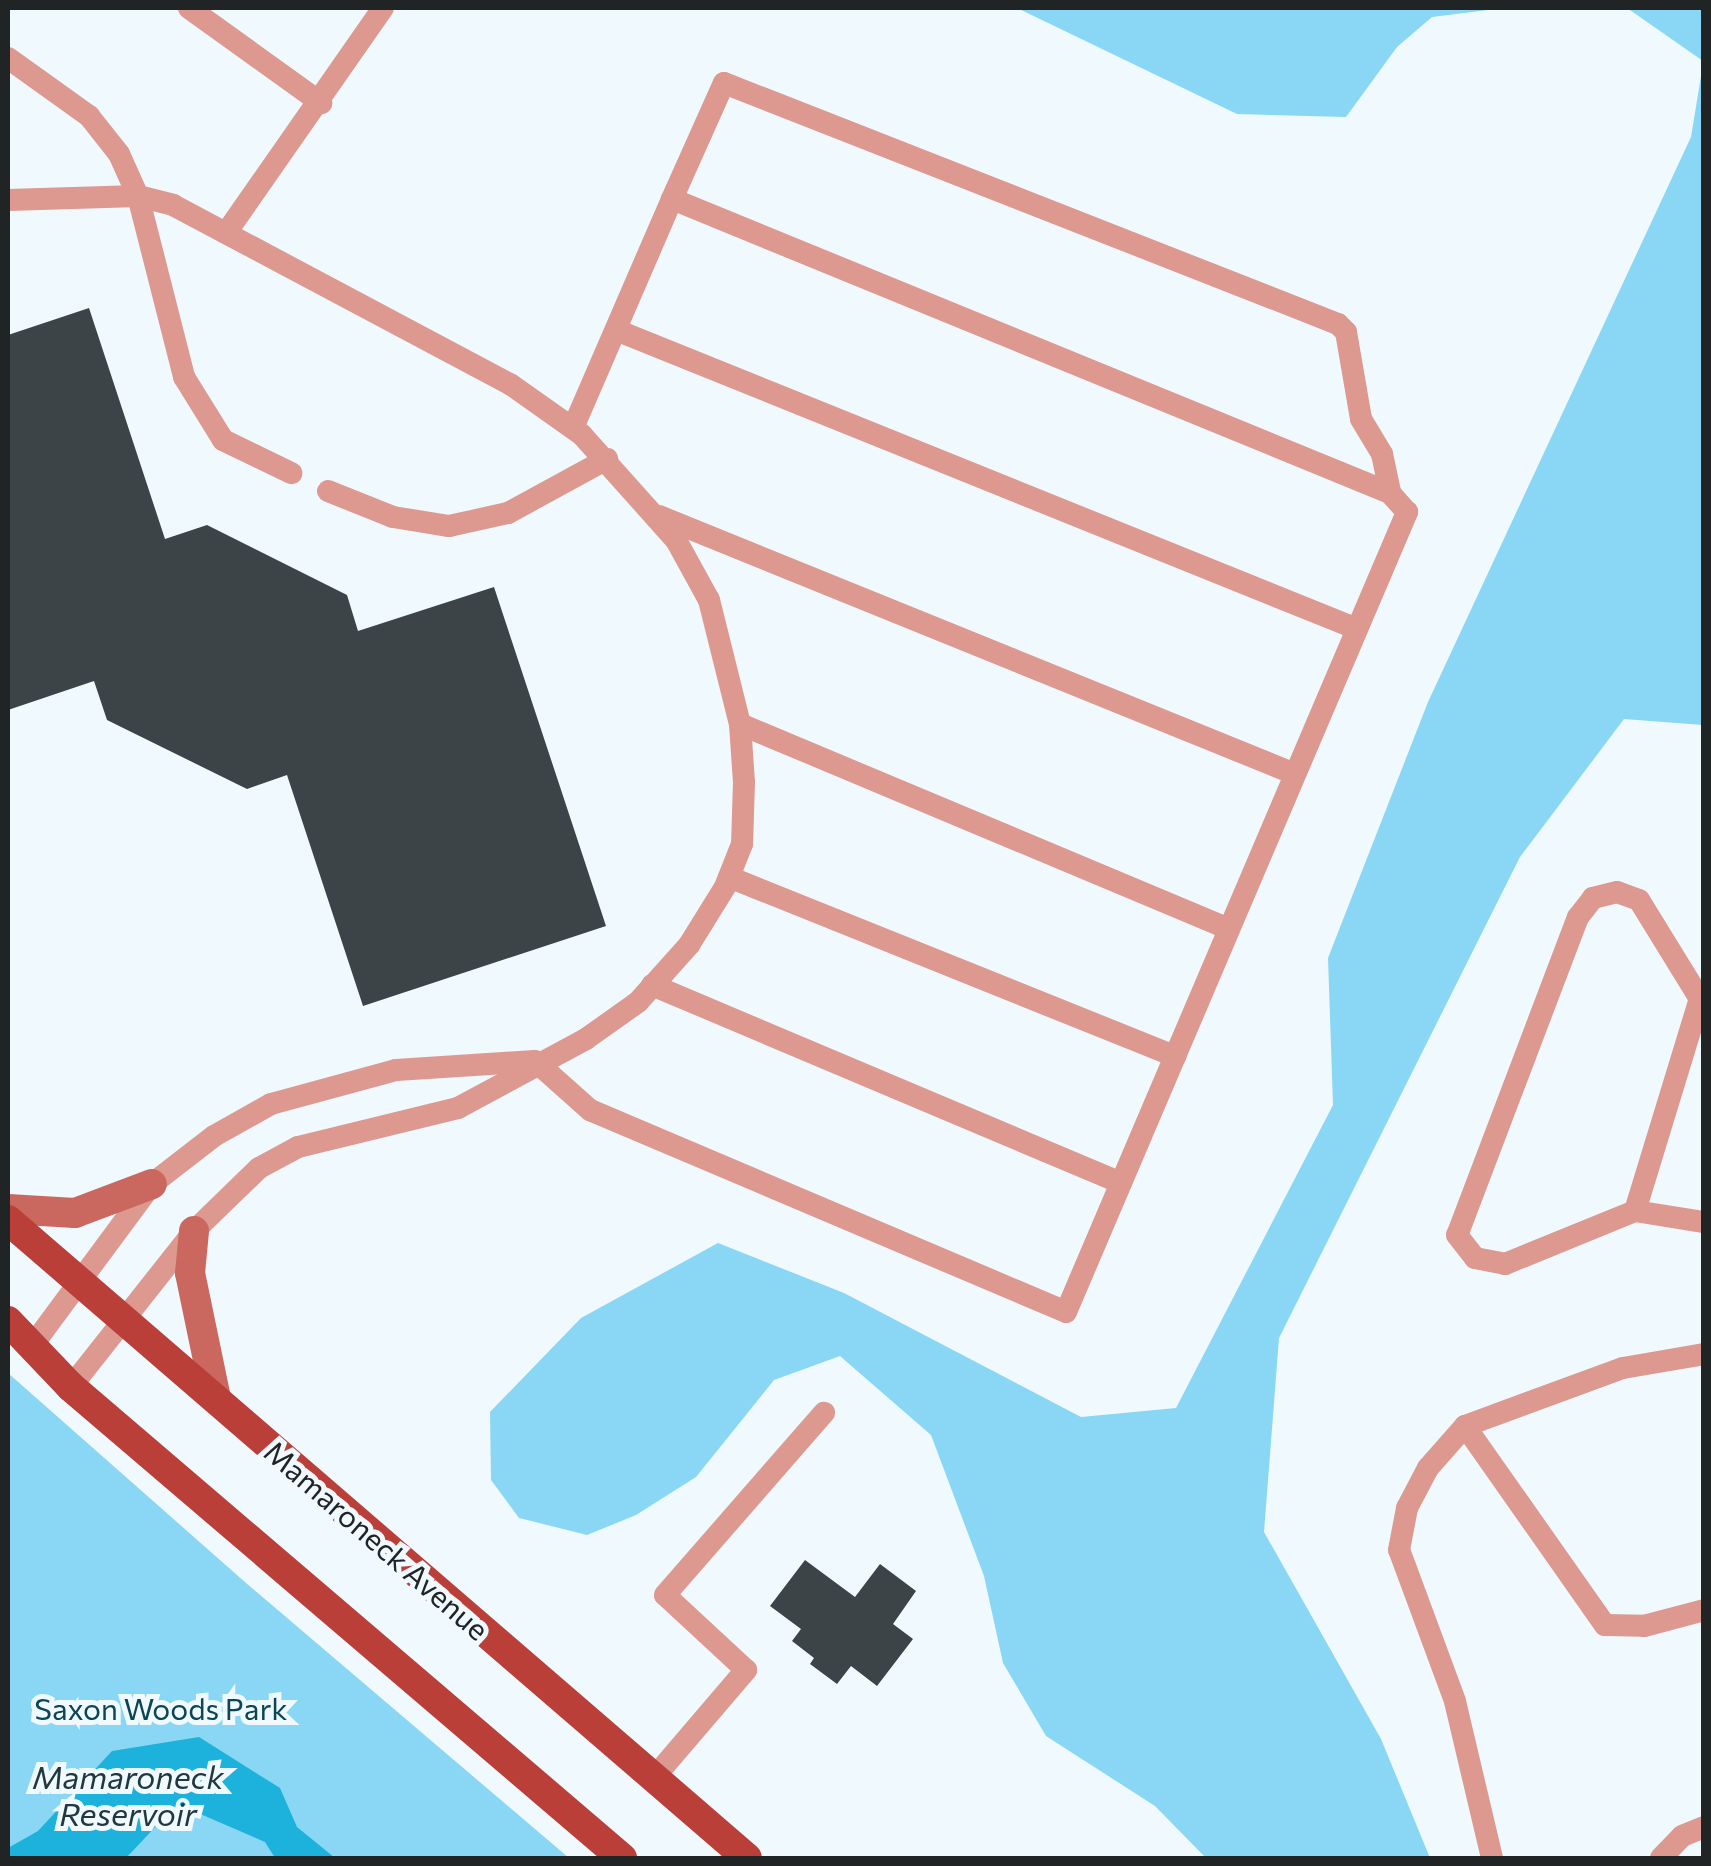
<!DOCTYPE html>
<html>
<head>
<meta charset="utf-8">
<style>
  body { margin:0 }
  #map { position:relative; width:1711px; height:1866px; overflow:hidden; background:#f0f9fd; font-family:Commissioner,sans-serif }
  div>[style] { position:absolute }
  .green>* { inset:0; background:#89d7f4 }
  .water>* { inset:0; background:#1cb2db }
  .building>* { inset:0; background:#3c4447 }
  .lane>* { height:22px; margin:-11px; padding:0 11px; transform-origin:11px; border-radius:11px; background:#dd9890 }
  .secondary>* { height:30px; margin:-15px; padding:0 15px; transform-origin:15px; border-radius:15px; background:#ca675e }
  .primary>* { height:30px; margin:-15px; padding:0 15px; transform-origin:15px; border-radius:15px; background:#ba3f39 }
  span { translate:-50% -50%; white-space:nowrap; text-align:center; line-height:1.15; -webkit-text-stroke:10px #f0f9fd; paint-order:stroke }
  .street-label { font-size:30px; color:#212425 }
  .park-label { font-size:30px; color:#0b4657 }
  .water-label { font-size:32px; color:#223840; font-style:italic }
  .frame { position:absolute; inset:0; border:10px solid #212425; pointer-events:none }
</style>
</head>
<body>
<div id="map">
  <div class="green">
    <i style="clip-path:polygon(1017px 8px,1504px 8px,1432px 17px,1397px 47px,1346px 117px,1237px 114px)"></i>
    <i style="clip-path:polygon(1627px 8px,1703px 8px,1703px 61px)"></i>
    <i style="clip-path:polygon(1703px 64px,1703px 725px,1624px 719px,1520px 857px,1279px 1338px,1264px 1532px,1381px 1739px,1430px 1858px,1206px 1858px,1155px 1806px,1046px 1736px,1003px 1663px,984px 1576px,931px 1435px,840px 1356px,774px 1380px,696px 1477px,636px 1515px,587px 1535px,519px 1518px,491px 1480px,490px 1412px,581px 1318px,718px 1243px,844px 1293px,1081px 1417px,1176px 1408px,1333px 1105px,1328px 958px,1428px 702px,1691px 137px)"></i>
    <i style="clip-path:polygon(8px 1373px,246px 1583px,569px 1858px,8px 1858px)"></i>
  </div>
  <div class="water">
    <i style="clip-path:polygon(199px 1737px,280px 1788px,297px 1827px,335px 1858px,275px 1858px,265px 1842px,177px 1804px,126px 1858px,8px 1858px,8px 1848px,38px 1831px,112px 1751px)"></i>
  </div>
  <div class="building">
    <i style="clip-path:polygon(89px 308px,165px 539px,207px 525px,347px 595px,358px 631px,494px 587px,606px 926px,363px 1006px,287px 775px,247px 789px,107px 720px,94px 681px,8px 710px,8px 335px)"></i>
    <i style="clip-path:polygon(805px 1560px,855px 1597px,880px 1564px,916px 1591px,893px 1624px,913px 1639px,877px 1686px,851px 1666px,837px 1684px,810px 1664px,814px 1658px,792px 1641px,801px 1629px,770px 1606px)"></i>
  </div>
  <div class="lane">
    <i style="left:189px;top:8px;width:163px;rotate:35.7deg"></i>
    <i style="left:8px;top:58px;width:100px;rotate:35.6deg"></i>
    <i style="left:89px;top:116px;width:48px;rotate:51.7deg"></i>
    <i style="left:119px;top:154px;width:46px;rotate:65.7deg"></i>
    <i style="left:138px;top:196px;width:187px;rotate:75.7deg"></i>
    <i style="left:184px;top:377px;width:74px;rotate:58.2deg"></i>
    <i style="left:223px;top:440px;width:76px;rotate:25.9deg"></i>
    <i style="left:672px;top:199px;width:127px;rotate:-65.9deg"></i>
    <i style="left:724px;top:83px;width:660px;rotate:21.43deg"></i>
    <i style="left:1338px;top:324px;width:11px;rotate:45deg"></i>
    <i style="left:1346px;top:332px;width:88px;rotate:80.2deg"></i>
    <i style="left:1361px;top:419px;width:41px;rotate:59deg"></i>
    <i style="left:1382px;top:454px;width:40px;rotate:78deg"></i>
    <i style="left:8px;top:200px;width:130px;rotate:-1.8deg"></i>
    <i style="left:138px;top:196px;width:36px;rotate:14deg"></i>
    <i style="left:173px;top:205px;width:382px;rotate:28deg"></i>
    <i style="left:510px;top:384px;width:88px;rotate:35.3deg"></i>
    <i style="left:582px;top:435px;width:141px;rotate:48.2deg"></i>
    <i style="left:676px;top:540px;width:68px;rotate:61.2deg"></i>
    <i style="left:709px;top:600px;width:128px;rotate:76deg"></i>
    <i style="left:740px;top:724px;width:58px;rotate:86.1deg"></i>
    <i style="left:744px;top:782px;width:62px;rotate:91.8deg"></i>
    <i style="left:742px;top:844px;width:46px;rotate:111.6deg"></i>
    <i style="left:725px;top:887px;width:68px;rotate:121.8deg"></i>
    <i style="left:689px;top:945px;width:76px;rotate:131.8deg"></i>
    <i style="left:638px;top:1002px;width:64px;rotate:144.6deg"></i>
    <i style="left:586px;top:1039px;width:145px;rotate:151.7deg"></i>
    <i style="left:458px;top:1108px;width:165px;rotate:166.3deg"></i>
    <i style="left:298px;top:1147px;width:44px;rotate:151.7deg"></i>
    <i style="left:259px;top:1168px;width:91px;rotate:135.9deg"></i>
    <i style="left:194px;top:1231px;width:199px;rotate:128.3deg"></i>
    <i style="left:226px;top:233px;width:274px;rotate:-55.1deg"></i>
    <i style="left:616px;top:330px;width:799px;rotate:21.97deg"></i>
    <i style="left:328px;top:491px;width:70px;rotate:21.8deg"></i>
    <i style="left:393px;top:517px;width:57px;rotate:9.1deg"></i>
    <i style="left:449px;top:526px;width:60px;rotate:-12.4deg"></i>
    <i style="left:508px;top:513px;width:113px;rotate:-28.6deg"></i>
    <i style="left:659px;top:516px;width:686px;rotate:22.08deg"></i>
    <i style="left:740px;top:724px;width:530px;rotate:22.74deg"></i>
    <i style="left:729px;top:877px;width:481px;rotate:21.9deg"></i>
    <i style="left:652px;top:985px;width:509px;rotate:22.89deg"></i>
    <i style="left:1635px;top:1211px;width:222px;rotate:-73deg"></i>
    <i style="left:1700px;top:999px;width:116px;rotate:-121.6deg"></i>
    <i style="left:1639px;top:900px;width:23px;rotate:-160deg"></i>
    <i style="left:1617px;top:892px;width:25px;rotate:166deg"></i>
    <i style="left:1593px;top:898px;width:24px;rotate:128deg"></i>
    <i style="left:1578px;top:917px;width:340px;rotate:110.8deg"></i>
    <i style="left:1457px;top:1235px;width:29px;rotate:52deg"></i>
    <i style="left:1475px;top:1258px;width:31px;rotate:11deg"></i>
    <i style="left:1505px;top:1264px;width:140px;rotate:-22.2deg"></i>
    <i style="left:1635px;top:1211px;width:70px;rotate:9.1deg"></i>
    <i style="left:32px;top:1346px;width:202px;rotate:-53.5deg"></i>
    <i style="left:152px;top:1184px;width:78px;rotate:-37.7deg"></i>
    <i style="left:214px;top:1136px;width:65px;rotate:-29.3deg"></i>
    <i style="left:271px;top:1104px;width:130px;rotate:-15.2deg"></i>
    <i style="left:396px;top:1070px;width:139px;rotate:-3.7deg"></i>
    <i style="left:535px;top:1061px;width:74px;rotate:41.7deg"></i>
    <i style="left:590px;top:1110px;width:517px;rotate:22.99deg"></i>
    <i style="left:1066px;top:1312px;width:870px;rotate:-66.91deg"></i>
    <i style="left:1407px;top:512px;width:25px;rotate:-132deg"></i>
    <i style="left:1390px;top:493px;width:776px;rotate:-157.73deg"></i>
    <i style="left:672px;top:199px;width:249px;rotate:113.4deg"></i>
    <i style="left:1465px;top:1426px;width:243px;rotate:54.9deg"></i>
    <i style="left:1605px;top:1625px;width:39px;rotate:1deg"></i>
    <i style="left:1644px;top:1626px;width:62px;rotate:-14.9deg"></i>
    <i style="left:652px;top:1780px;width:145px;rotate:-49.5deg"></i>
    <i style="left:746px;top:1670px;width:110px;rotate:-137.2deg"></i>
    <i style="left:665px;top:1595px;width:242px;rotate:-48.9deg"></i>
    <i style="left:1492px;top:1858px;width:161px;rotate:-103.3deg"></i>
    <i style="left:1455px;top:1701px;width:161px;rotate:-110.3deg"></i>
    <i style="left:1399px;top:1550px;width:43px;rotate:-79.2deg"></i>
    <i style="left:1407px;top:1508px;width:45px;rotate:-62.3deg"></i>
    <i style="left:1428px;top:1468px;width:56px;rotate:-48.6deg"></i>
    <i style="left:1465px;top:1426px;width:168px;rotate:-20.2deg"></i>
    <i style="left:1623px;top:1368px;width:82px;rotate:-9.8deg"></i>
    <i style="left:1661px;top:1858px;width:30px;rotate:-46deg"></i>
    <i style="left:1682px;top:1836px;width:24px;rotate:-22deg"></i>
  </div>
  <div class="secondary">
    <i style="left:8px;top:1209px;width:67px;rotate:3.4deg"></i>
    <i style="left:75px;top:1213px;width:82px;rotate:-20.6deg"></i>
    <i style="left:194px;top:1231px;width:42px;rotate:95.4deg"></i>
    <i style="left:190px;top:1273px;width:129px;rotate:78.3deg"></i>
  </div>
  <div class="primary">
    <i style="left:8px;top:1220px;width:976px;rotate:40.8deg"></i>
    <i style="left:8px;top:1321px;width:91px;rotate:46.3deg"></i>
    <i style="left:71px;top:1387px;width:725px;rotate:40.52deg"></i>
  </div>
  <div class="street-label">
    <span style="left:377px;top:1540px;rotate:41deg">Mamaroneck Avenue</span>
  </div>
  <div class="park-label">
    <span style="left:161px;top:1708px">Saxon Woods Park</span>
  </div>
  <div class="water-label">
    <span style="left:128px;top:1795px">Mamaroneck<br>Reservoir</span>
  </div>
  <div class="frame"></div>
</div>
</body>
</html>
